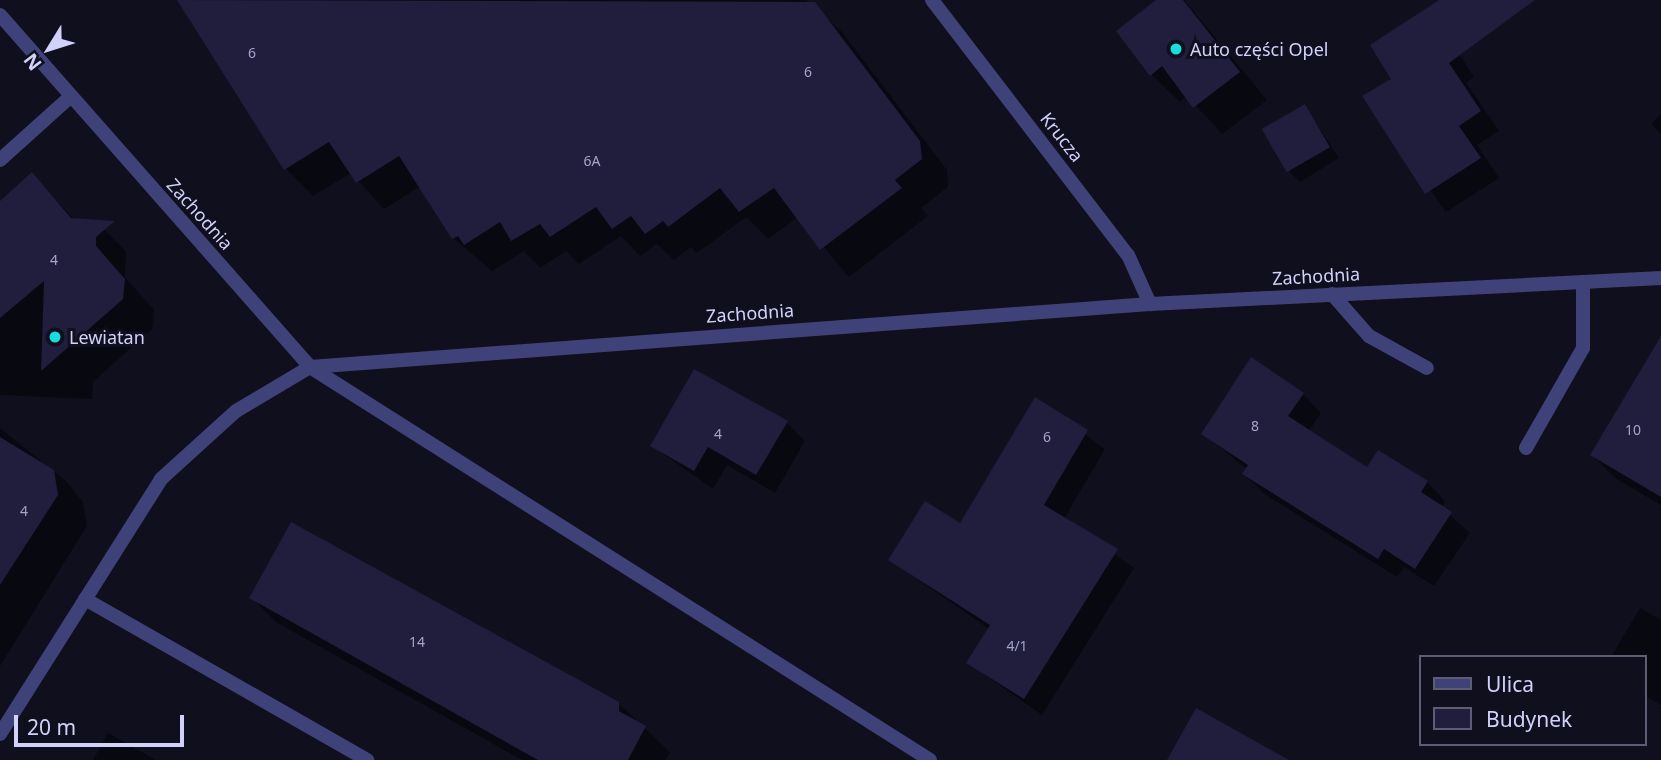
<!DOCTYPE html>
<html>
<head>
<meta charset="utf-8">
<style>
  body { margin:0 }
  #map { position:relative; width:1661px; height:760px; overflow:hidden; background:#100f1e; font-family:"Noto Sans",sans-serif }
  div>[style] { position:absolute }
  .shadow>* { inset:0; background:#0007 }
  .building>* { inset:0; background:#201d3d; transform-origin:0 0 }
  .lane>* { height:14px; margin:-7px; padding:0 7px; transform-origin:7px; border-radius:7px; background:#3f4278 }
  .street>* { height:14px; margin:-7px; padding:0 7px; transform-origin:7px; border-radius:7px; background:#3f4278 }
  .dots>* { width:19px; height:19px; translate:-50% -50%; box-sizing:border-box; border:4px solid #100f1e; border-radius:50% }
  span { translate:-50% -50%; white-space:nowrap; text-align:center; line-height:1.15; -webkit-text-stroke:6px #100f1e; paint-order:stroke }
  .number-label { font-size:14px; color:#a5a4cb }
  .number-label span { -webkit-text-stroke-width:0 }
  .poi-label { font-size:18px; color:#d1d1fa }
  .left { translate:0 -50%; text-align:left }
  .street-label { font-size:18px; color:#d1d1fa }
  .legend { position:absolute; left:1419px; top:655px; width:228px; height:91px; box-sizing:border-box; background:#100f1e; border:2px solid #5d5d76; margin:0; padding:9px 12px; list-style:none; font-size:21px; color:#d1d1fa }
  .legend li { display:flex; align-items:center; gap:14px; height:35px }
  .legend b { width:35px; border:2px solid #5d5d76 }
  .north { position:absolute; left:14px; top:14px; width:70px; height:70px; -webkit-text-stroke:5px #100f1e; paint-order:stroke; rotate:232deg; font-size:19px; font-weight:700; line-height:28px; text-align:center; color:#d1d1fa }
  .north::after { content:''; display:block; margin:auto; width:24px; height:32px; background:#d1d1fa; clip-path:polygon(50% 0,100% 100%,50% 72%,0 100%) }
  .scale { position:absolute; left:14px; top:715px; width:170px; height:32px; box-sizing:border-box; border:4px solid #d1d1fa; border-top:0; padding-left:9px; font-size:21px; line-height:24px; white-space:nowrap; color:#d1d1fa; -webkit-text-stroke:5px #100f1e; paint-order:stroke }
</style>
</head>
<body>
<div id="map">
  <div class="shadow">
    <i style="clip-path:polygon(188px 0,806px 0,842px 32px,947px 170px,948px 187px,921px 208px,928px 216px,849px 277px,798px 217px,768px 239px,746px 217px,697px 253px,691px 247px,674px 260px,657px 244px,640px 256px,621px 236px,579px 264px,566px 251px,540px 268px,524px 251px,492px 271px,453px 238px,421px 186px,384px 209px,351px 173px,313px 196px,286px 169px,187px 13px)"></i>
    <i style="clip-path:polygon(1159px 0,1184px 0,1267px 100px,1222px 134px,1187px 96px,1180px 102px,1152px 75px)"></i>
    <i style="clip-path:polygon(1444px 30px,1474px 77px,1466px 83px,1499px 131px,1477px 145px,1499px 178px,1446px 212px,1364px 97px,1394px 80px)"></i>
    <i style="clip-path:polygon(1305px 106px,1339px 158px,1300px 182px,1290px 172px)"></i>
    <i style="clip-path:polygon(1661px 114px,1661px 134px,1651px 124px)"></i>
    <i style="clip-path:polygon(32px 175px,75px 220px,96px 221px,126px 251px,125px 277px,154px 310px,152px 329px,93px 382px,92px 399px,0 395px,0 203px)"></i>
    <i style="clip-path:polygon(1661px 379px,1661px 505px,1615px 478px,1592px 455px)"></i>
    <i style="clip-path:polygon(1303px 394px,1321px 413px,1309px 431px,1368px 470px,1427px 482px,1445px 501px,1442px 508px,1470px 533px,1434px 586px,1404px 567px,1397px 577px,1263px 493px,1244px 474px,1247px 469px,1203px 434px)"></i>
    <i style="clip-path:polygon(1036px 399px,1105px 449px,1064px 519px,1134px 568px,1042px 715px,968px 663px,989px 629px,890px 560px,960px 525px)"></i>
    <i style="clip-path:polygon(786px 422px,805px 441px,775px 493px,727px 465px,713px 489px,652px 446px)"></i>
    <i style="clip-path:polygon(0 428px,67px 482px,83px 502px,87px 526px,0 666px)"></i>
    <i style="clip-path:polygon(251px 597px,618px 703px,670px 752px,666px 760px,522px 760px,276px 622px)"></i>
    <i style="clip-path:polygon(1640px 608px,1661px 620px,1661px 705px,1645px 696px,1645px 657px,1611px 657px)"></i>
    <i style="clip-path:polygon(108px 733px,156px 760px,93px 760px)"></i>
  </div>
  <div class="building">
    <i style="clip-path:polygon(177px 0,815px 2px,920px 141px,922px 159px,895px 180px,902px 188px,820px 250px,774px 188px,739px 212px,720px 188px,668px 227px,663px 221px,645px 234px,631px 216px,612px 229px,596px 207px,550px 237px,540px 224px,511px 241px,500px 222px,464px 245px,458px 236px,452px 239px,399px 156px,356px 183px,329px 142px,284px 170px)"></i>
    <i style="clip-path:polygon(1156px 0,1183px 0,1240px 72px,1193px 108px,1162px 66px,1150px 76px,1116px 31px)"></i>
    <i style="clip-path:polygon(1439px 0,1535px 0,1449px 63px,1481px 111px,1459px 126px,1481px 158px,1425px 194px,1362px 96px,1391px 79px,1370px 45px)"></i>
    <i style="left:1305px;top:104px;width:50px;height:50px;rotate:60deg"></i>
    <i style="clip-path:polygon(32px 172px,71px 218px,115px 221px,96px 237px,96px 246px,125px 279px,123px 299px,41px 371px,44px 281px,0 318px,0 201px)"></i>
    <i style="clip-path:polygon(1661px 336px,1661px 497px,1590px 455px)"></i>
    <i style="clip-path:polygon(1251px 357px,1304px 393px,1288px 416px,1367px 467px,1378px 450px,1428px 481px,1421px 492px,1452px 512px,1415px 569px,1384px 549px,1378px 559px,1242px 474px,1248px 465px,1201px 434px)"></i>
    <i style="clip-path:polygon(694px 369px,788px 421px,756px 475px,708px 447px,694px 471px,650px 446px)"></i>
    <i style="clip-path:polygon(1035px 397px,1088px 430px,1044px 505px,1118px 549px,1024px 699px,966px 663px,990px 625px,888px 560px,925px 501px,960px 523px)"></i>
    <i style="clip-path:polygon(0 437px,54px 470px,58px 495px,0 585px)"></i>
    <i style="clip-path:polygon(291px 522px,619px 702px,619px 711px,646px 726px,628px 760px,538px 760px,249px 598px)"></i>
    <i style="clip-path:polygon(1196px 708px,1289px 760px,1167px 760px)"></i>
  </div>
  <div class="lane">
    <i style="left:0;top:160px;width:94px;rotate:-42deg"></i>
    <i style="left:310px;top:367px;width:734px;rotate:32.37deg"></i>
  </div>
  <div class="street">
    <i style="left:932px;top:0;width:322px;rotate:52.5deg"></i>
    <i style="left:1128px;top:255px;width:54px;rotate:65.8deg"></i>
    <i style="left:0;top:15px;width:469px;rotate:48.6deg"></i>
    <i style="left:310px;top:367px;width:842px;rotate:-4.29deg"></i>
    <i style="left:1150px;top:304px;width:512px;rotate:-2.91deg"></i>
    <i style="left:1332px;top:294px;width:56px;rotate:48.6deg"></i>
    <i style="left:1369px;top:336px;width:66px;rotate:28.9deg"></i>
    <i style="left:1526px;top:448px;width:115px;rotate:-60.3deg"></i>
    <i style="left:1583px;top:348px;width:66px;rotate:-90deg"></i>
    <i style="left:85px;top:599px;width:325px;rotate:29.7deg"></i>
    <i style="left:0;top:734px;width:302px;rotate:-57.7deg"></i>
    <i style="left:161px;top:479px;width:101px;rotate:-42.2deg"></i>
    <i style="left:236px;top:411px;width:86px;rotate:-30.7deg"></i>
  </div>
  <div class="dots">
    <i style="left:1176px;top:49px;background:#19dddd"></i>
    <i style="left:55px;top:337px;background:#19dddd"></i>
  </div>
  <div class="number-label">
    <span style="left:252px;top:53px">6</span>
    <span style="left:808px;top:72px">6</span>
    <span style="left:592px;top:161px">6A</span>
    <span style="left:54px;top:260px">4</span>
    <span style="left:1255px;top:426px">8</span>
    <span style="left:1633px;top:430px">10</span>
    <span style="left:718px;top:434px">4</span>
    <span style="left:1047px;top:437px">6</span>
    <span style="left:24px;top:511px">4</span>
    <span style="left:417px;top:642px">14</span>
    <span style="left:1017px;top:646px">4/1</span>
  </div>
  <div class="poi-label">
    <span class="left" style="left:1190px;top:49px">Auto części Opel</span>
    <span class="left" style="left:69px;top:337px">Lewiatan</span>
  </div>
  <div class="street-label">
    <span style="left:1062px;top:137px;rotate:52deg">Krucza</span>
    <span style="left:200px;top:214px;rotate:48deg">Zachodnia</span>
    <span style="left:1316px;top:276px;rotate:-3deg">Zachodnia</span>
    <span style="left:750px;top:313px;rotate:-4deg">Zachodnia</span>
  </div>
  <ul class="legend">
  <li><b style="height:9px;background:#3f4278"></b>Ulica</li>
  <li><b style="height:19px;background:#201d3d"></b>Budynek</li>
  </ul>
  <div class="north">N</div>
  <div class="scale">20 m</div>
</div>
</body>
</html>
